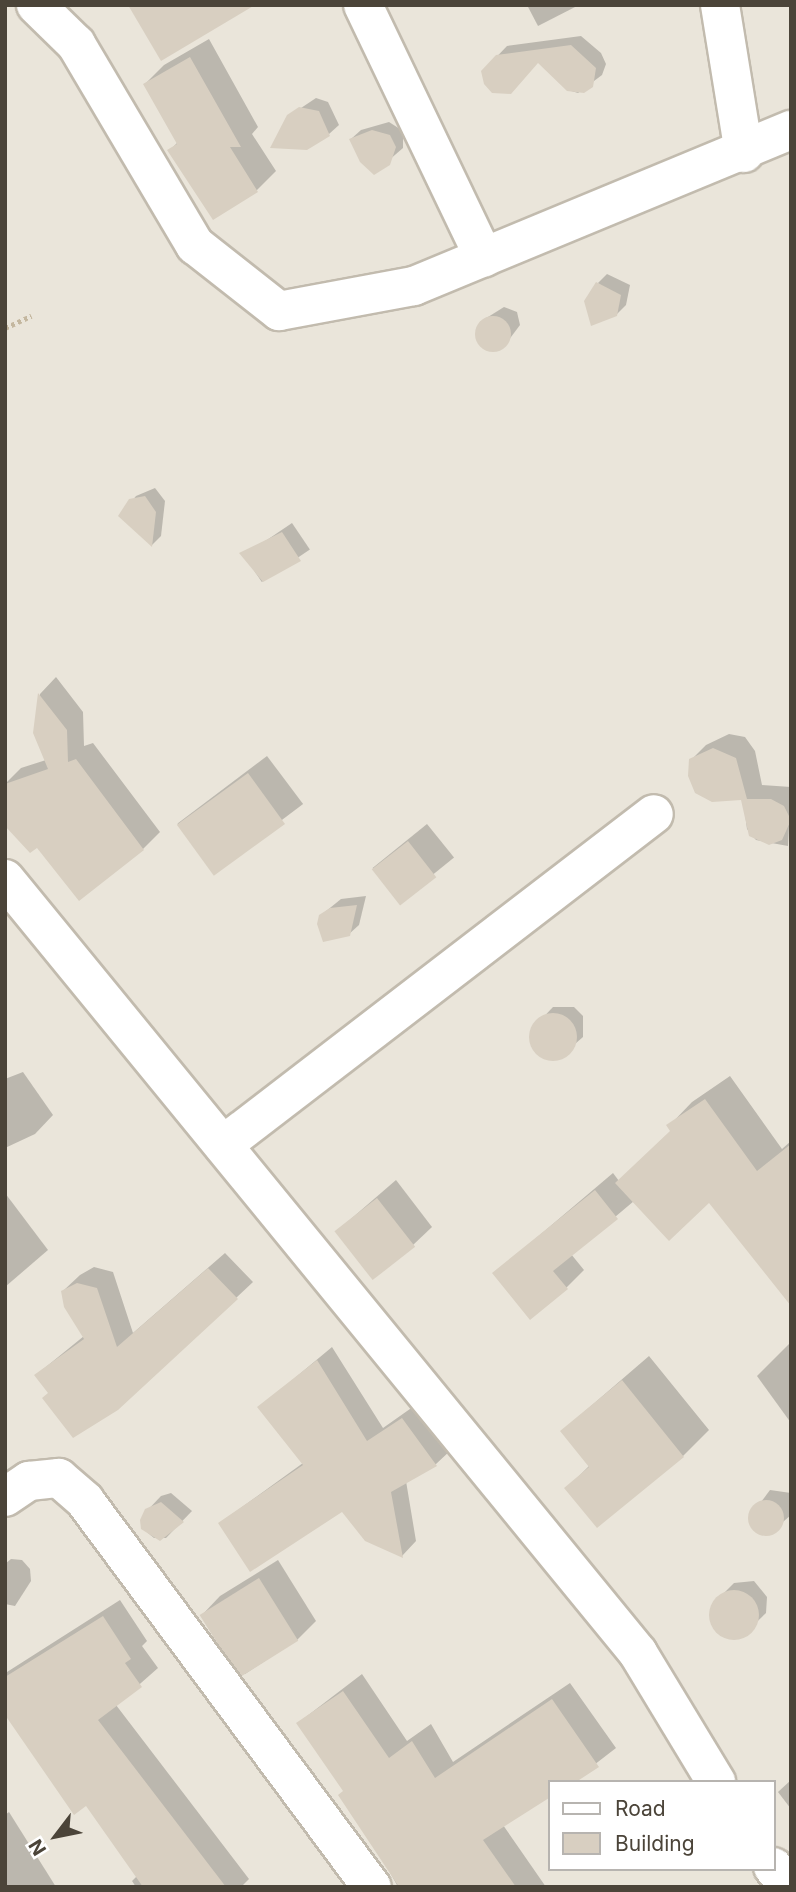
<!DOCTYPE html>
<html>
<head>
<meta charset="utf-8">
<style>
  body { margin:0 }
  #map { position:relative; width:796px; height:1892px; overflow:hidden; background:#f6f3ec; font-family:Inter,sans-serif }
  div>[style] { position:absolute }
  .residential>* { inset:0; background:#eae5da }
  .shadow>* { inset:0; background:#0003; transform-origin:0 0 }
  .building>* { inset:0; background:#d8cfc1; transform-origin:0 0 }
  .round { border-radius:50% }
  .path>* { height:4.5px; margin-top:-2.25px; transform-origin:0; background:repeating-linear-gradient(90deg,#c4b79f 0 3.5px,transparent 0 7px) }
  .roads { filter:drop-shadow(2px 0 #c2bbae) drop-shadow(-2px 0 #c2bbae) drop-shadow(0 2px #c2bbae) drop-shadow(0 -2px #c2bbae) }
  .minor>* { height:38px; margin:-19px; padding:0 19px; transform-origin:19px; border-radius:19px; background:#fff }
  span { translate:-50% -50%; white-space:nowrap; text-align:center; line-height:1.15; -webkit-text-stroke:5px #fff; paint-order:stroke }
  .frame { position:absolute; inset:0; border:7px solid #4b4439; pointer-events:none }
  .legend { position:absolute; left:548px; top:1780px; width:228px; height:91px; box-sizing:border-box; background:#fff; border:2px solid #b7b4b0; margin:0; padding:9px 12px; list-style:none; font-size:21px; color:#4b4439 }
  .legend li { display:flex; align-items:center; gap:14px; height:35px }
  .legend b { width:35px; border:2px solid #b7b4b0 }
  .north { position:absolute; left:21px; top:1801px; width:70px; height:70px; -webkit-text-stroke:5px #fff; paint-order:stroke; rotate:238deg; font-size:19px; font-weight:700; line-height:28px; text-align:center; color:#4b4439 }
  .north::after { content:''; display:block; margin:auto; width:24px; height:32px; background:#4b4439; clip-path:polygon(50% 0,100% 100%,50% 72%,0 100%) }
</style>
</head>
<body>
<div id="map">
  <div class="residential">
    <i style="clip-path:polygon(evenodd,5px 5px,791px 5px,791px 1887px,5px 1887px,5px 5px,549px 1782px,773px 1782px,773px 1869px,549px 1869px,549px 1782px)"></i>
  </div>
  <div class="shadow">
    <i style="clip-path:polygon(527px 5px,579px 5px,538px 26px)"></i>
    <i style="clip-path:polygon(581px 36px,601px 53px,606px 64px,602px 75px,578px 93px,568px 90px,539px 61px,483px 71px,507px 46px)"></i>
    <i style="clip-path:polygon(209px 39px,258px 127px,252px 134px,276px 171px,257px 190px,214px 218px,170px 150px,178px 142px,145px 84px,164px 65px)"></i>
    <i style="clip-path:polygon(316px 98px,328px 102px,339px 125px,329px 134px,289px 116px)"></i>
    <i style="clip-path:polygon(389px 122px,403px 131px,403px 148px,374px 173px,351px 139px,361px 130px)"></i>
    <i style="clip-path:polygon(607px 274px,630px 285px,626px 305px,616px 315px,598px 283px)"></i>
    <i style="clip-path:polygon(504px 307px,517px 312px,520px 325px,505px 345px,486px 350px,476px 336px,480px 322px)"></i>
    <i style="clip-path:polygon(155px 488px,165px 501px,161px 536px,152px 545px,120px 516px,136px 496px)"></i>
    <i style="left:292px;top:523px;width:32px;height:58px;rotate:56deg"></i>
    <i style="clip-path:polygon(56px 677px,83px 712px,84px 746px,93px 743px,160px 832px,143px 849px,38px 846px,5px 824px,5px 784px,21px 768px,46px 760px,35px 733px,40px 694px)"></i>
    <i style="clip-path:polygon(729px 734px,745px 737px,755px 751px,762px 785px,791px 787px,788px 846px,756px 840px,747px 829px,743px 798px,691px 760px,706px 745px)"></i>
    <i style="left:267px;top:756px;width:60px;height:112px;rotate:53deg"></i>
    <i style="left:427px;top:824px;width:43px;height:70px;rotate:51deg"></i>
    <i style="clip-path:polygon(366px 896px,359px 925px,349px 934px,320px 916px,341px 899px)"></i>
    <i style="clip-path:polygon(553px 1007px,574px 1007px,583px 1016px,583px 1037px,560px 1057px,546px 1057px,534px 1048px,534px 1027px)"></i>
    <i style="clip-path:polygon(23px 1072px,53px 1115px,35px 1134px,5px 1148px,5px 1079px)"></i>
    <i style="clip-path:polygon(730px 1076px,782px 1149px,791px 1141px,791px 1250px,709px 1200px,634px 1201px,571px 1254px,584px 1270px,566px 1288px,494px 1274px,613px 1173px,619px 1181px,672px 1130px,669px 1126px,692px 1102px)"></i>
    <i style="clip-path:polygon(396px 1180px,432px 1227px,413px 1245px,337px 1231px)"></i>
    <i style="clip-path:polygon(5px 1193px,48px 1250px,5px 1287px)"></i>
    <i style="clip-path:polygon(225px 1253px,253px 1282px,236px 1298px,49px 1393px,36px 1375px,84px 1336px,63px 1291px,80px 1275px,94px 1267px,113px 1272px,133px 1333px)"></i>
    <i style="clip-path:polygon(791px 1342px,791px 1423px,757px 1376px)"></i>
    <i style="clip-path:polygon(332px 1347px,383px 1428px,417px 1404px,451px 1450px,436px 1464px,406px 1481px,416px 1541px,402px 1556px,342px 1510px,220px 1523px,303px 1463px,260px 1407px)"></i>
    <i style="clip-path:polygon(649px 1356px,709px 1430px,683px 1456px,567px 1488px,590px 1465px,562px 1431px)"></i>
    <i style="clip-path:polygon(770px 1490px,791px 1493px,791px 1515px,769px 1534px,755px 1529px,750px 1517px)"></i>
    <i style="clip-path:polygon(171px 1493px,192px 1511px,166px 1538px,154px 1538px,142px 1528px,143px 1515px,161px 1496px)"></i>
    <i style="clip-path:polygon(11px 1559px,22px 1560px,30px 1569px,31px 1581px,15px 1606px,5px 1604px,5px 1564px)"></i>
    <i style="clip-path:polygon(278px 1560px,316px 1621px,297px 1640px,245px 1674px,202px 1615px,220px 1596px)"></i>
    <i style="clip-path:polygon(754px 1581px,767px 1597px,766px 1613px,740px 1638px,720px 1634px,712px 1622px,712px 1605px,734px 1583px)"></i>
    <i style="clip-path:polygon(120px 1600px,147px 1641px,142px 1646px,158px 1668px,116px 1705px,249px 1879px,241px 1887px,136px 1887px,132px 1881px,137px 1876px,86px 1804px,5px 1712px,7px 1672px)"></i>
    <i style="clip-path:polygon(362px 1674px,407px 1741px,431px 1724px,453px 1762px,570px 1683px,616px 1748px,572px 1782px,549px 1782px,549px 1796px,503px 1825px,546px 1887px,398px 1887px,345px 1790px,298px 1723px)"></i>
    <i style="clip-path:polygon(791px 1780px,791px 1809px,778px 1792px)"></i>
    <i style="clip-path:polygon(9px 1812px,56px 1887px,5px 1887px,5px 1815px)"></i>
  </div>
  <div class="building">
    <i style="clip-path:polygon(128px 5px,255px 5px,161px 61px)"></i>
    <i style="clip-path:polygon(571px 45px,596px 68px,593px 87px,584px 93px,567px 91px,538px 63px,511px 94px,492px 93px,484px 84px,481px 71px,496px 55px)"></i>
    <i style="clip-path:polygon(190px 57px,241px 147px,230px 147px,258px 192px,213px 220px,167px 150px,177px 144px,143px 84px)"></i>
    <i style="clip-path:polygon(299px 107px,319px 111px,330px 136px,307px 150px,270px 148px,287px 115px)"></i>
    <i style="clip-path:polygon(372px 130px,390px 135px,396px 147px,390px 165px,374px 175px,360px 162px,349px 139px)"></i>
    <i style="clip-path:polygon(596px 282px,621px 295px,617px 316px,591px 326px,584px 301px)"></i>
    <i class="round" style="left:475px;top:316px;width:36px;height:36px"></i>
    <i style="clip-path:polygon(145px 496px,156px 512px,152px 547px,118px 516px,129px 499px)"></i>
    <i style="clip-path:polygon(282px 532px,301px 561px,263px 582px,239px 553px)"></i>
    <i style="clip-path:polygon(38px 693px,67px 730px,68px 762px,76px 759px,144px 850px,79px 901px,37px 848px,30px 853px,5px 826px,5px 784px,48px 769px,33px 733px)"></i>
    <i style="clip-path:polygon(713px 748px,736px 758px,747px 799px,771px 799px,784px 806px,791px 820px,782px 840px,769px 845px,749px 836px,741px 800px,712px 802px,695px 793px,688px 776px,689px 759px)"></i>
    <i style="left:248px;top:773px;width:63px;height:88px;rotate:54deg"></i>
    <i style="left:408px;top:841px;width:46px;height:46px;rotate:52deg"></i>
    <i style="clip-path:polygon(357px 905px,350px 936px,323px 942px,317px 924px,319px 915px,330px 908px)"></i>
    <i class="round" style="left:529px;top:1013px;width:48px;height:48px"></i>
    <i style="clip-path:polygon(705px 1099px,757px 1171px,791px 1144px,791px 1306px,709px 1203px,669px 1241px,615px 1183px,670px 1131px,666px 1125px)"></i>
    <i style="clip-path:polygon(595px 1190px,618px 1219px,553px 1271px,568px 1289px,530px 1320px,492px 1273px)"></i>
    <i style="left:377px;top:1198px;width:62px;height:54px;rotate:52deg"></i>
    <i style="clip-path:polygon(208px 1268px,238px 1299px,118px 1410px,73px 1438px,42px 1398px,48px 1393px,34px 1375px,84px 1339px,64px 1307px,61px 1291px,77px 1283px,97px 1288px,117px 1347px)"></i>
    <i style="clip-path:polygon(317px 1360px,367px 1441px,402px 1418px,437px 1466px,391px 1492px,403px 1558px,365px 1541px,342px 1512px,250px 1572px,218px 1523px,303px 1465px,257px 1407px)"></i>
    <i style="clip-path:polygon(622px 1380px,684px 1457px,597px 1528px,564px 1488px,589px 1467px,560px 1431px)"></i>
    <i class="round" style="left:748px;top:1500px;width:36px;height:36px"></i>
    <i style="clip-path:polygon(161px 1502px,184px 1522px,160px 1541px,141px 1529px,140px 1520px,145px 1509px)"></i>
    <i style="left:259px;top:1578px;width:74px;height:70px;rotate:58deg"></i>
    <i class="round" style="left:709px;top:1590px;width:50px;height:50px"></i>
    <i style="clip-path:polygon(103px 1616px,131px 1659px,125px 1663px,142px 1687px,98px 1720px,226px 1887px,143px 1887px,86px 1806px,74px 1815px,5px 1715px,5px 1677px)"></i>
    <i style="clip-path:polygon(343px 1691px,389px 1758px,412px 1741px,435px 1778px,552px 1699px,599px 1767px,576px 1782px,549px 1782px,549px 1798px,483px 1840px,516px 1887px,399px 1887px,338px 1795px,343px 1791px,296px 1723px)"></i>
  </div>
  <div class="path">
    <i style="left:5px;top:328px;width:29px;rotate:-25deg"></i>
  </div>
  <div class="roads">
    <div class="minor">
      <i style="left:36px;top:5px;width:56px;rotate:44.3deg"></i>
      <i style="left:76px;top:44px;width:234px;rotate:59.4deg"></i>
      <i style="left:195px;top:245px;width:107px;rotate:38.2deg"></i>
      <i style="left:279px;top:311px;width:137px;rotate:-10.5deg"></i>
      <i style="left:414px;top:286px;width:408px;rotate:-22.5deg"></i>
      <i style="left:363px;top:5px;width:280px;rotate:64.4deg"></i>
      <i style="left:720px;top:5px;width:150px;rotate:80.8deg"></i>
      <i style="left:5px;top:879px;width:1000px;rotate:50.72deg"></i>
      <i style="left:638px;top:1653px;width:151px;rotate:58.8deg"></i>
      <i style="left:223px;top:1145px;width:543px;rotate:-37.52deg"></i>
      <i style="left:5px;top:1497px;width:29px;rotate:-34deg"></i>
      <i style="left:29px;top:1481px;width:30px;rotate:-6deg"></i>
      <i style="left:59px;top:1478px;width:35px;rotate:41deg"></i>
      <i style="left:85px;top:1501px;width:481px;rotate:53.4deg"></i>
      <i style="left:773px;top:1867px;width:26px;rotate:51deg"></i>
    </div>
  </div>
  <div class="frame"></div>
  <ul class="legend">
  <li><b style="height:9px;background:#fff"></b>Road</li>
  <li><b style="height:19px;background:#d8cfc1"></b>Building</li>
  </ul>
  <div class="north">N</div>
</div>
</body>
</html>
